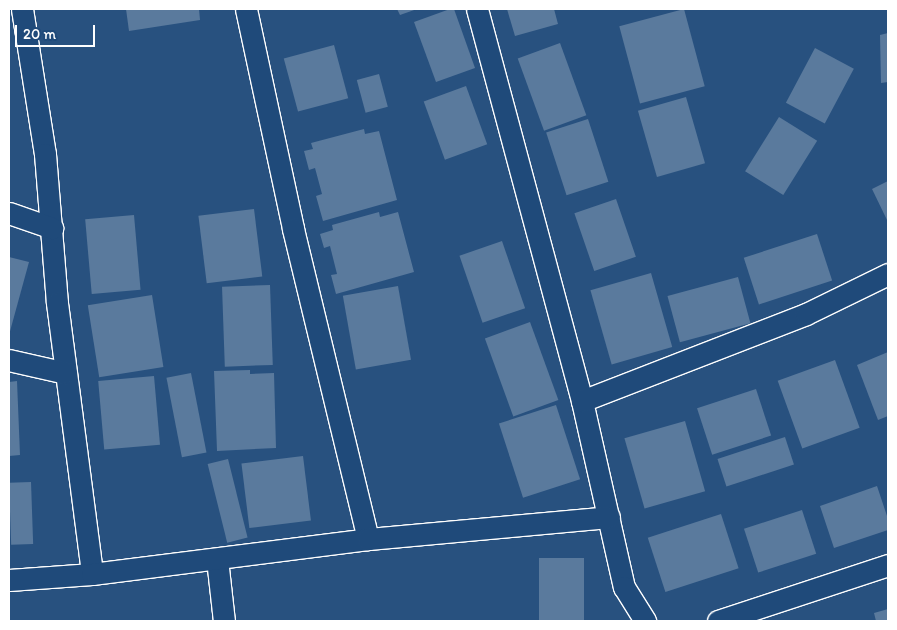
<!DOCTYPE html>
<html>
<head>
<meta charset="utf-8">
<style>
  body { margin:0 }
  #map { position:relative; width:897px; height:630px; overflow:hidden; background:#28517f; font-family:Itim,sans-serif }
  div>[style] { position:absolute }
  .building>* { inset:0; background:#5a7a9d; transform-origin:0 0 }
  .roads { filter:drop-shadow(1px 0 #fff) drop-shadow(-1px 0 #fff) drop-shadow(0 1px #fff) drop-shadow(0 -1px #fff) }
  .minor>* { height:21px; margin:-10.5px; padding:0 10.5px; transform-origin:10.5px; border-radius:10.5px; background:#1f4a7a }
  span { translate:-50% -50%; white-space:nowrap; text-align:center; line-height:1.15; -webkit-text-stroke:5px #1f4a7a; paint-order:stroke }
  .frame { position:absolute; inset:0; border:10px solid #fff; pointer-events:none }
  .scale { position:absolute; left:15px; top:25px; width:80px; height:22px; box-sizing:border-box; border:2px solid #fff; border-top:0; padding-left:6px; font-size:15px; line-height:18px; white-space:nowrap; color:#fff; -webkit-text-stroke:4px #1f4a7a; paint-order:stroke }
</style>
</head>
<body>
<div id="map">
  <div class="building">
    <i style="clip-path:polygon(126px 9px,199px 9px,200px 20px,129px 31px)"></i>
    <i style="clip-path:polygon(397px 9px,417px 9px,400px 15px)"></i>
    <i style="clip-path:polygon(450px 9px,454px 9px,475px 68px,436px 82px,414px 22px)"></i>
    <i style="clip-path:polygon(507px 9px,554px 9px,558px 24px,515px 36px)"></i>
    <i style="left:684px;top:9px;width:80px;height:67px;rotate:75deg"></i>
    <i style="clip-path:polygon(888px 33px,888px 82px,881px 83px,880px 35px)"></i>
    <i style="left:560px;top:43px;width:77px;height:45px;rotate:70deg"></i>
    <i style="left:334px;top:45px;width:55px;height:52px;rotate:75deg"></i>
    <i style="left:815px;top:48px;width:44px;height:62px;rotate:28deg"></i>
    <i style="left:379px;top:74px;width:34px;height:23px;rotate:75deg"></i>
    <i style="left:466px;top:86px;width:62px;height:45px;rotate:70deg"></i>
    <i style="left:686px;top:97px;width:69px;height:50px;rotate:74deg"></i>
    <i style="left:779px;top:117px;width:45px;height:64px;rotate:32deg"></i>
    <i style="left:588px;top:119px;width:66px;height:44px;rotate:72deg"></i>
    <i style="clip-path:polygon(364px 129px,365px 134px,379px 131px,397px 200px,323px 221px,316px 196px,322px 194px,315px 168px,309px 170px,304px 151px,313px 149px,311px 143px)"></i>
    <i style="clip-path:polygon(888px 181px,888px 222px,872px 189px)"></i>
    <i style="left:616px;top:199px;width:61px;height:44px;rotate:71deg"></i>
    <i style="left:254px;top:209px;width:68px;height:56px;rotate:83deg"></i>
    <i style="clip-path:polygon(379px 212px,380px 217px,398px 212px,414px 272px,336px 294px,331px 275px,337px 274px,330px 246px,324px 248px,320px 234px,333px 230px,332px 225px)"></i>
    <i style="left:134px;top:215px;width:75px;height:49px;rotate:85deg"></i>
    <i style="left:817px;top:234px;width:49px;height:77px;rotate:72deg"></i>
    <i style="left:502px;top:241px;width:71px;height:45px;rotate:71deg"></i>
    <i style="clip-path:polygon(9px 257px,29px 262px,9px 335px)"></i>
    <i style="left:651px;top:273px;width:77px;height:63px;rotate:74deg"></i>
    <i style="left:738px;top:277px;width:48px;height:73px;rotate:75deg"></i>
    <i style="left:270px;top:285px;width:80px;height:48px;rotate:88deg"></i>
    <i style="left:398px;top:286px;width:75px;height:56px;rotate:80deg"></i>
    <i style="left:152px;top:295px;width:73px;height:65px;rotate:81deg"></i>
    <i style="left:530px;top:322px;width:83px;height:48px;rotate:70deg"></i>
    <i style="clip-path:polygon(888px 352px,888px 416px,878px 420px,857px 365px)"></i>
    <i style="left:835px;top:360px;width:72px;height:61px;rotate:70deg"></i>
    <i style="clip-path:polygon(250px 370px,250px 374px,274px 373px,276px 448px,217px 451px,214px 371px)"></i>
    <i style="left:191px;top:373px;width:81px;height:25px;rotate:79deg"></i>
    <i style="left:154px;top:376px;width:69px;height:56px;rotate:85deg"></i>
    <i style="clip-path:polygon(17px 381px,20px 455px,9px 456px,9px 382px)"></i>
    <i style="left:756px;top:389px;width:49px;height:62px;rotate:72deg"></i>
    <i style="left:556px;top:405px;width:78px;height:60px;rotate:72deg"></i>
    <i style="left:685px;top:421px;width:73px;height:63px;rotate:74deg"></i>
    <i style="left:785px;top:437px;width:29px;height:71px;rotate:72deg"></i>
    <i style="left:303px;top:456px;width:65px;height:62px;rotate:83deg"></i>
    <i style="left:228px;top:459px;width:81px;height:21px;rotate:76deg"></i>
    <i style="left:31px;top:482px;width:62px;height:22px;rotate:88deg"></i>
    <i style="clip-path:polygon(877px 486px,888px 519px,888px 530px,834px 548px,820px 506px)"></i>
    <i style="left:802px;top:510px;width:46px;height:61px;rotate:72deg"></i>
    <i style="left:721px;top:514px;width:57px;height:77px;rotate:72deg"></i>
    <i style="left:584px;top:558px;width:63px;height:45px;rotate:90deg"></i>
    <i style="clip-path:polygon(888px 609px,888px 621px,876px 621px,874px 613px)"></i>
  </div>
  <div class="roads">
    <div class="minor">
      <i style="left:22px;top:9px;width:147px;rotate:81deg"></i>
      <i style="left:45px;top:154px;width:149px;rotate:85.4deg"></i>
      <i style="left:57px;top:303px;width:273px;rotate:82.6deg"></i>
      <i style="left:246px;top:9px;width:225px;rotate:77.9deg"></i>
      <i style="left:293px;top:229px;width:319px;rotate:76.4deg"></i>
      <i style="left:477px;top:9px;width:406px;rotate:75deg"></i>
      <i style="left:582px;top:401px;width:191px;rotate:77.3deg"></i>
      <i style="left:624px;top:587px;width:40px;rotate:58deg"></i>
      <i style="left:9px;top:213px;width:46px;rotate:19.2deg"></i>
      <i style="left:9px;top:360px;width:58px;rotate:12.8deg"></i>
      <i style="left:582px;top:401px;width:240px;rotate:-21.2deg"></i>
      <i style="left:806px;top:314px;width:91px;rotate:-26deg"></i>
      <i style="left:217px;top:559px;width:62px;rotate:83.6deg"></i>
      <i style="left:9px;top:580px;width:83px;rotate:-4.1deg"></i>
      <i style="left:92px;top:574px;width:278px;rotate:-7.2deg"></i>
      <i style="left:368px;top:539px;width:242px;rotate:-5.2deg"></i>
      <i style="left:718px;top:621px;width:179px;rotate:-18.2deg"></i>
    </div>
  </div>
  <div class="frame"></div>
  <div class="scale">20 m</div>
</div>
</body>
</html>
